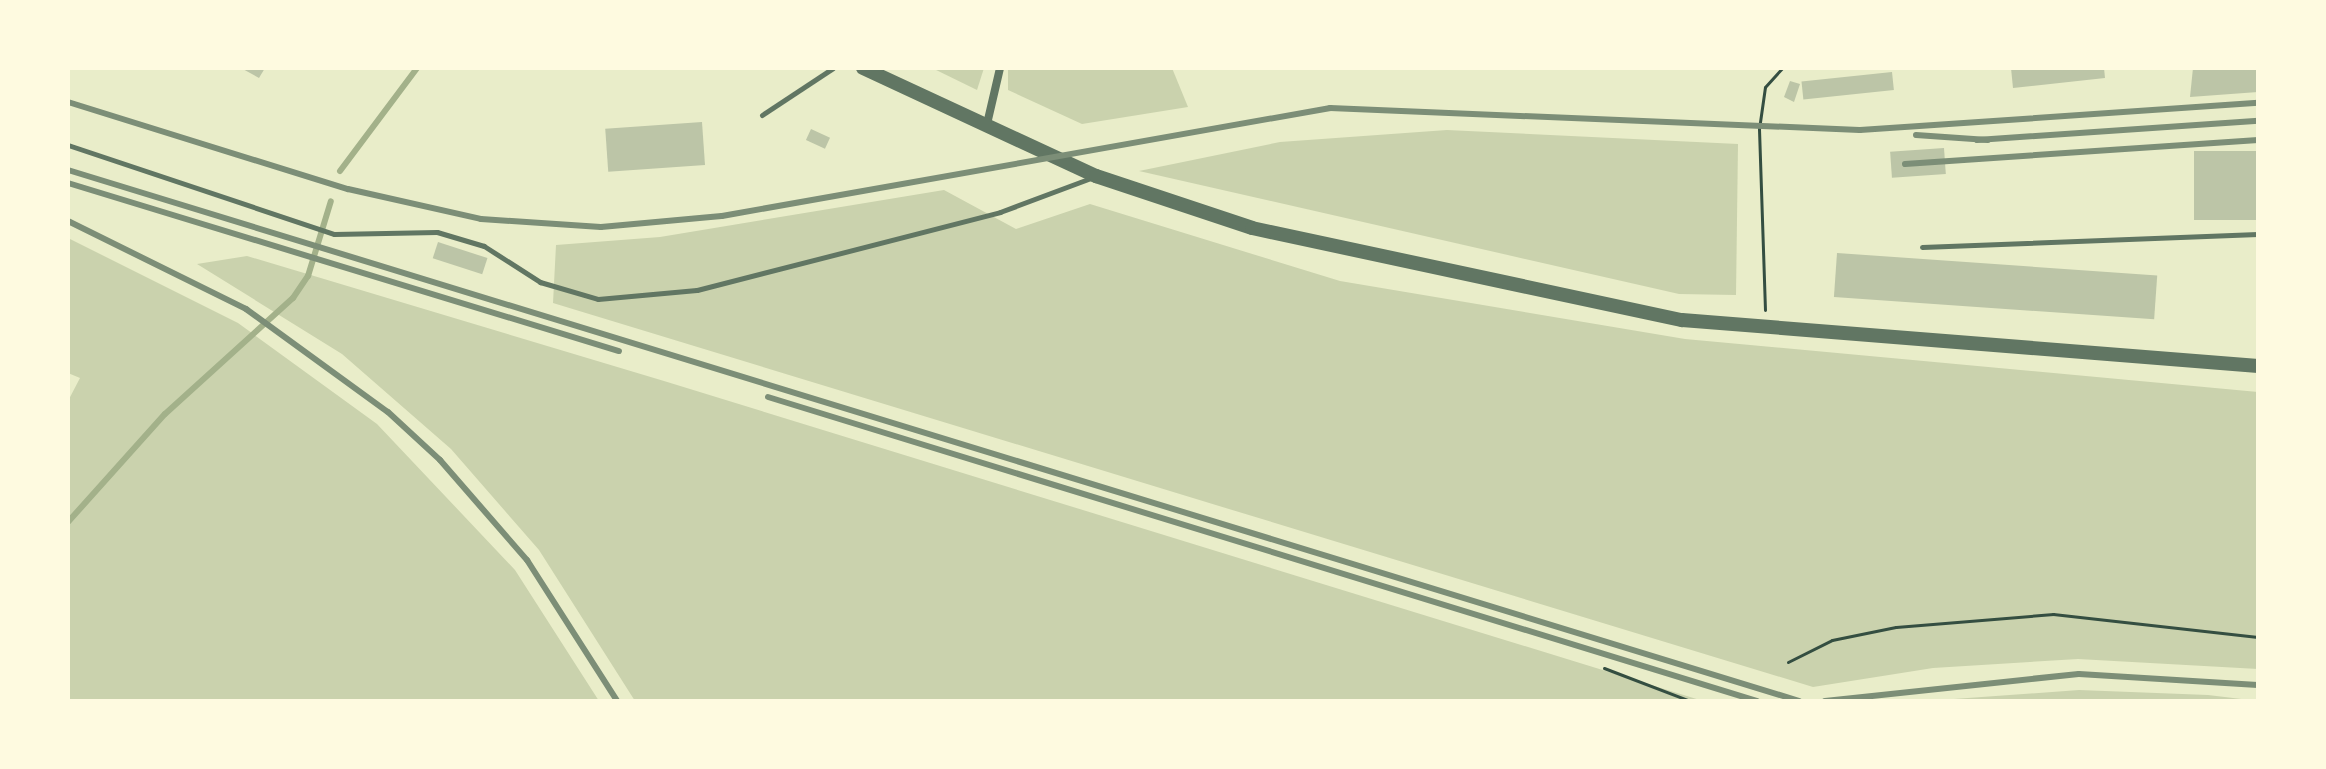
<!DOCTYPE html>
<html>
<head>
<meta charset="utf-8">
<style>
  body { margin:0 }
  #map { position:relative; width:2326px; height:769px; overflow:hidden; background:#e9edc9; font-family:"Roboto Condensed",sans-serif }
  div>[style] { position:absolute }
  .green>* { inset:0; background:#cad2ad }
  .stream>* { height:6px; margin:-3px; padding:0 3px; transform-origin:3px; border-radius:3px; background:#a3b18a }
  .building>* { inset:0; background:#bcc5a7; transform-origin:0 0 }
  .path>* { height:3px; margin:-1.5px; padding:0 1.5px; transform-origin:1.5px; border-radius:1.5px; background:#344e41 }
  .service>* { height:5px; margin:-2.5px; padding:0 2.5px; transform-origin:2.5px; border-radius:2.5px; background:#617663 }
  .minor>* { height:8px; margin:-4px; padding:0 4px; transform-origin:4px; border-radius:4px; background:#617663 }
  .tertiary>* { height:14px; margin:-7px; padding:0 7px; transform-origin:7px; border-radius:7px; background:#617663 }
  .rail>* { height:6px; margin:-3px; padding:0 3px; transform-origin:3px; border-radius:3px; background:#7c8e77 }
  span { translate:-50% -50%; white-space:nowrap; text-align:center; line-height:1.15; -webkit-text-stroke:8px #fefae0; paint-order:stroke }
  .frame { position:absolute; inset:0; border:70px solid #fefae0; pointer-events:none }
</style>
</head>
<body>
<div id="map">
  <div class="green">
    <i style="clip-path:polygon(932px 68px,984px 68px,977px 90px)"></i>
    <i style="clip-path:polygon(1008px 68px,1172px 68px,1188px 107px,1082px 124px,1008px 90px)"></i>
    <i style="clip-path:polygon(1447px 130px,1738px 144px,1736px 295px,1679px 294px,1139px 171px,1280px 142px)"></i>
    <i style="clip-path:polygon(944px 190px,1016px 229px,1090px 204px,1340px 281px,1685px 339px,2258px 392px,2258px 669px,2078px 659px,1933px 668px,1813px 687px,553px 303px,556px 245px,660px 237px)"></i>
    <i style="clip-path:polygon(68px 238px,238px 323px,377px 424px,515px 570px,599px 701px,68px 701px,68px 401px,80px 378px,68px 373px)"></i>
    <i style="clip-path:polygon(247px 256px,664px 381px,1703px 701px,635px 701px,539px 550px,451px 449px,342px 354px,197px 264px)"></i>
    <i style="clip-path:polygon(2079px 690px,2208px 695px,2258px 701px,1926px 701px)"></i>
  </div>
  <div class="stream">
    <i style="left:340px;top:171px;width:129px;rotate:-53.2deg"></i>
    <i style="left:68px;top:522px;width:145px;rotate:-48.1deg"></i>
    <i style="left:165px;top:414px;width:173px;rotate:-42.2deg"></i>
    <i style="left:293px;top:298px;width:27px;rotate:-56deg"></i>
    <i style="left:308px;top:276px;width:78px;rotate:-73deg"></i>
  </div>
  <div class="building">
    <i style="clip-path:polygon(241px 68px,265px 68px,259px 78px)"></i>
    <i style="clip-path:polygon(2011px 68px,2104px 68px,2105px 78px,2013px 88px)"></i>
    <i style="clip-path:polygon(2193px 68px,2258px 68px,2258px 92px,2190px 97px)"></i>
    <i style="left:1892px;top:72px;width:18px;height:91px;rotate:84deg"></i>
    <i style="clip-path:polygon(1790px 81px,1800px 84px,1794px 102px,1784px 97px)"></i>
    <i style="left:702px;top:122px;width:43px;height:97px;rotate:86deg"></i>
    <i style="left:811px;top:129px;width:21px;height:12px;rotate:25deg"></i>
    <i style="left:1944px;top:148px;width:26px;height:54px;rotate:86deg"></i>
    <i style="left:2258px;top:151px;width:69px;height:64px;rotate:90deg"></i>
    <i style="left:438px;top:242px;width:52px;height:17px;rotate:18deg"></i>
    <i style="left:1837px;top:253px;width:321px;height:44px;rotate:4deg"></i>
  </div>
  <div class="path">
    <i style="left:1765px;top:310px;width:181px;rotate:-91.9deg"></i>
    <i style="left:1759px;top:129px;width:42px;rotate:-81.9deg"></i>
    <i style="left:1765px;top:87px;width:25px;rotate:-48deg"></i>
    <i style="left:1788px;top:662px;width:49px;rotate:-26.6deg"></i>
    <i style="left:1832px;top:640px;width:65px;rotate:-11.5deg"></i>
    <i style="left:1896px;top:627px;width:158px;rotate:-4.7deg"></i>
    <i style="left:2053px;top:614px;width:206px;rotate:6.4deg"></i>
    <i style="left:1604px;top:668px;width:92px;rotate:21deg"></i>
  </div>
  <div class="service">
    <i style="left:762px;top:115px;width:85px;rotate:-33.5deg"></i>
    <i style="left:68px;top:145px;width:280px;rotate:18.5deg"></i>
    <i style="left:334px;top:234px;width:103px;rotate:-1.1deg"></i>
    <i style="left:437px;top:232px;width:49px;rotate:16.6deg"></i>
    <i style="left:484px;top:246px;width:67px;rotate:32.7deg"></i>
    <i style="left:540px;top:282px;width:60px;rotate:16.3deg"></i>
    <i style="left:598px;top:299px;width:99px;rotate:-5.2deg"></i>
    <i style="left:697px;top:290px;width:313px;rotate:-14.4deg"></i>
    <i style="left:1000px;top:212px;width:97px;rotate:-20.5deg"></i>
    <i style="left:1922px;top:247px;width:336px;rotate:-2.2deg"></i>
  </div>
  <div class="minor">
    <i style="left:987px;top:124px;width:57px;rotate:-76.9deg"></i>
  </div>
  <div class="tertiary">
    <i style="left:863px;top:68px;width:257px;rotate:24.9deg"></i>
    <i style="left:1096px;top:176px;width:164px;rotate:18.4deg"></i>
    <i style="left:1252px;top:228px;width:440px;rotate:12.1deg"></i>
    <i style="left:1682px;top:320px;width:578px;rotate:4.57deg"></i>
  </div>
  <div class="rail">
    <i style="left:68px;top:102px;width:293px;rotate:17.3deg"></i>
    <i style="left:348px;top:189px;width:136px;rotate:12.7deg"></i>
    <i style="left:481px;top:219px;width:120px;rotate:3.8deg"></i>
    <i style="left:601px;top:227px;width:121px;rotate:-5.2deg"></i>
    <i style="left:722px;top:216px;width:618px;rotate:-10.07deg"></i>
    <i style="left:1330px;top:108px;width:530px;rotate:2.38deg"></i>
    <i style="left:1860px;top:130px;width:399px;rotate:-3.9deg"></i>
    <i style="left:1916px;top:135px;width:72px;rotate:4deg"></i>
    <i style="left:1977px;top:140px;width:282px;rotate:-3.9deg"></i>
    <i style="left:1905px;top:164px;width:354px;rotate:-3.9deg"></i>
    <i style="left:68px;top:170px;width:1811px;rotate:17.05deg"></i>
    <i style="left:68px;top:183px;width:576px;rotate:16.96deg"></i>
    <i style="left:68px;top:221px;width:199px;rotate:26.3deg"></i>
    <i style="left:246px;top:309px;width:175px;rotate:36deg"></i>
    <i style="left:388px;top:412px;width:71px;rotate:42.7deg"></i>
    <i style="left:440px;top:460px;width:133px;rotate:49deg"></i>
    <i style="left:527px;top:560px;width:167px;rotate:57.4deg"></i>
    <i style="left:768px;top:397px;width:1035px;rotate:17.09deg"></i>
    <i style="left:1825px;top:701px;width:255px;rotate:-6.1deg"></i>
    <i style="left:2079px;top:674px;width:179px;rotate:3.5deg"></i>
  </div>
  <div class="frame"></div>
</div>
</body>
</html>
